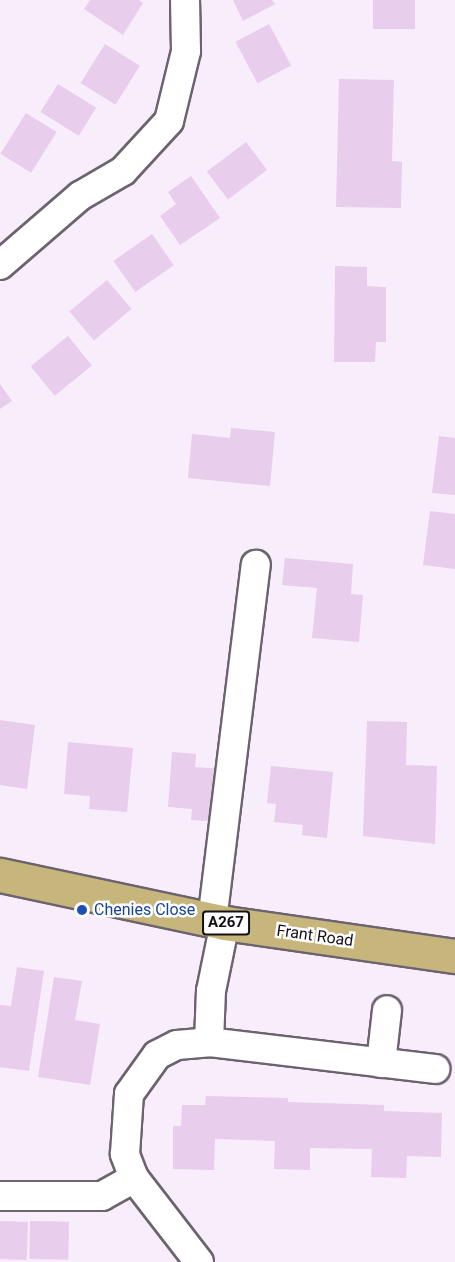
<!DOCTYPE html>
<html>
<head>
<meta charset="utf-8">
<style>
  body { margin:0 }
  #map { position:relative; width:455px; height:1262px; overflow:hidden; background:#f8edfa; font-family:Roboto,sans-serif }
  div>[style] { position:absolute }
  .building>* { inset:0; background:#e8cded; transform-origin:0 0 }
  .roads { filter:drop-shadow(2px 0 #6d636f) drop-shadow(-2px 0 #6d636f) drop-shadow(0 2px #6d636f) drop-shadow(0 -2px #6d636f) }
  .minor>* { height:28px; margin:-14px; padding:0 14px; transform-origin:14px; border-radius:14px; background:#fff }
  .major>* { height:33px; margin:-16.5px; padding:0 16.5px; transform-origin:16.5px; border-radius:16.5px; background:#c7b67c }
  .dots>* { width:16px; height:16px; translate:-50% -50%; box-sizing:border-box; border:3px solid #fefefe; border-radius:50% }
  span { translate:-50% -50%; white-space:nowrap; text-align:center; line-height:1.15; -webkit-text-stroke:5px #fefefe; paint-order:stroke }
  .shield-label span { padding:2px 4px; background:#fefefe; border:2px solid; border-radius:4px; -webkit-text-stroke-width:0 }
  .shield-label { font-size:15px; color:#141015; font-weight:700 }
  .transit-label { font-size:16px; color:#164399 }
  .left { translate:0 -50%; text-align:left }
  .street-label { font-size:16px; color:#141015 }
</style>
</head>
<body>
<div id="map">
  <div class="building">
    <i style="clip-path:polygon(90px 0,139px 0,143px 3px,123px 35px,84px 9px)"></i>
    <i style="clip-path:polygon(233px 0,272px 0,275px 4px,243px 21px)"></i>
    <i style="left:373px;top:0;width:42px;height:29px"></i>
    <i style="left:269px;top:24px;width:47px;height:38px;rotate:62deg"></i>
    <i style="left:105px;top:44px;width:41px;height:46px;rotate:32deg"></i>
    <i style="clip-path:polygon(339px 79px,394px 80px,392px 161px,402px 162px,401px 208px,336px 207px)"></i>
    <i style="left:58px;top:84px;width:45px;height:33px;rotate:32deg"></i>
    <i style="left:26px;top:113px;width:36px;height:48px;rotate:32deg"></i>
    <i style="left:246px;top:142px;width:35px;height:49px;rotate:53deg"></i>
    <i style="clip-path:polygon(191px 176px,220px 218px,180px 245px,160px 216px,176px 204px,168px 192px)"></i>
    <i style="left:152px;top:234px;width:38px;height:47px;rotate:55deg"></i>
    <i style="clip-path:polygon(335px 266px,367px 267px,367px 286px,386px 287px,386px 342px,376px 342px,375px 362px,334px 362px)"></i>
    <i style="left:107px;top:280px;width:38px;height:49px;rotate:50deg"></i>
    <i style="left:68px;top:336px;width:38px;height:48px;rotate:51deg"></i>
    <i style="clip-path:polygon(0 384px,12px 401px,0 409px)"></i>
    <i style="clip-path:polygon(231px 428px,275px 432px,270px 486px,188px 478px,192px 434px,230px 438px)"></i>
    <i style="clip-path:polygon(439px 436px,455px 438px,455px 495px,432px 493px)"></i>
    <i style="clip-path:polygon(430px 511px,455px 514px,455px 569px,423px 565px)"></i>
    <i style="clip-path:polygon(285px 558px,353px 564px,351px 594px,363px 595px,359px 642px,312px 638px,317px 588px,282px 585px)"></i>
    <i style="clip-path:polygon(0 720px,35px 725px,27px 789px,0 785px)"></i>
    <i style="clip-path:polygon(367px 721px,407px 722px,406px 765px,437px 766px,435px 844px,363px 836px)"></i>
    <i style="clip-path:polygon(68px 742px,133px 748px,127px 812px,89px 809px,90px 796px,64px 794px)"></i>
    <i style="clip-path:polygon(172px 752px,196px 754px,195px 767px,224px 769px,220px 822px,191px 820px,192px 809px,168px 807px)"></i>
    <i style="clip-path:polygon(271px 766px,333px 772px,327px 838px,302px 835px,303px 825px,274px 822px,276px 804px,267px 803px)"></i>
    <i style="clip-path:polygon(17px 967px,44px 971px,29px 1071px,0 1067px,0 1005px,11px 1006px)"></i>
    <i style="clip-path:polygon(54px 977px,82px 981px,75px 1020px,100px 1024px,90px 1085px,38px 1077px)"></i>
    <i style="clip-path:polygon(206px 1096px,288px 1098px,288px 1102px,384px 1105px,384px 1111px,442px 1113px,441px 1157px,407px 1156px,406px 1178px,371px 1177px,372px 1149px,310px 1148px,310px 1170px,274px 1169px,275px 1141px,215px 1139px,214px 1170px,173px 1169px,173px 1126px,181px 1126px,182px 1105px,205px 1105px)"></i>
    <i style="left:0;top:1221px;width:28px;height:38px;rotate:2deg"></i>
    <i style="left:30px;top:1221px;width:39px;height:38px;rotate:1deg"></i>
  </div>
  <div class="roads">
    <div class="minor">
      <i style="left:0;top:265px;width:106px;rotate:-40.8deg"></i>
      <i style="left:80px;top:196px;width:50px;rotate:-30.2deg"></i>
      <i style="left:123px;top:171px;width:68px;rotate:-47.4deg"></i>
      <i style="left:169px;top:121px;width:72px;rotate:-76.3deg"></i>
      <i style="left:186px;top:51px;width:51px;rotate:-91.1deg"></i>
      <i style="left:212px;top:921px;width:359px;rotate:-83deg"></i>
      <i style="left:209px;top:1042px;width:51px;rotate:-87.8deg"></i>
      <i style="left:211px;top:991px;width:69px;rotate:-78.4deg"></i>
      <i style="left:381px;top:1063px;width:53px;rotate:-83.5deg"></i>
      <i style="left:0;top:1196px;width:102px"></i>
      <i style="left:102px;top:1196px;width:37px;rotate:-29deg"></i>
      <i style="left:199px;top:1262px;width:106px;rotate:-127.7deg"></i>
      <i style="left:134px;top:1178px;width:26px;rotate:-111deg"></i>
      <i style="left:125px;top:1154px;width:60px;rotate:-86.2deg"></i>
      <i style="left:129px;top:1094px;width:48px;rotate:-54.3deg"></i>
      <i style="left:157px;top:1055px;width:22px;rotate:-27deg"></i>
      <i style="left:177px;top:1045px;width:32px;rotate:-5deg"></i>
      <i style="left:209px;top:1042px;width:228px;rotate:6.8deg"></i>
    </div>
    <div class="major">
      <i style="left:0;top:875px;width:230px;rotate:12deg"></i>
      <i style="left:225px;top:923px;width:232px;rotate:8.2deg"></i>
    </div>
  </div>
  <div class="dots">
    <i style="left:82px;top:910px;background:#1a4fb4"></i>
  </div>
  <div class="shield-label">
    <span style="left:226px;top:923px">A267</span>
  </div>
  <div class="transit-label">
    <span class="left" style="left:94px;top:910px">Chenies Close</span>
  </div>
  <div class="street-label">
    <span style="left:315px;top:936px;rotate:8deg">Frant Road</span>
  </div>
</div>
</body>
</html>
